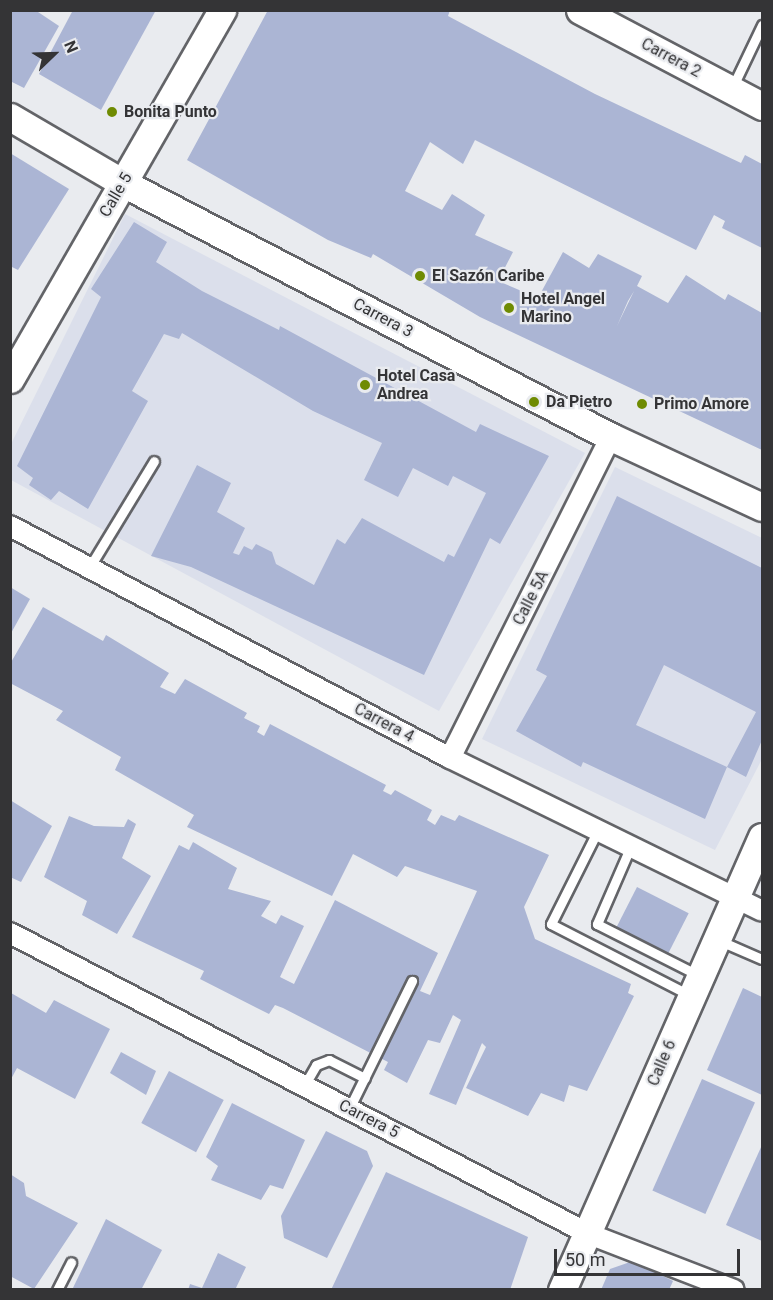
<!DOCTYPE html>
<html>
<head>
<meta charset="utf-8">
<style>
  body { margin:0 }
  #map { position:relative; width:773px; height:1300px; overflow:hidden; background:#e9ebef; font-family:Roboto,sans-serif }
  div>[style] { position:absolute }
  .built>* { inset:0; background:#dbdfeb }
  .building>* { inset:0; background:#abb5d4; transform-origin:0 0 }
  .roads { filter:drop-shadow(2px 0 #636468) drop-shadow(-2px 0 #636468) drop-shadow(0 2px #636468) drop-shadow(0 -2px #636468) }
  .lane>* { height:9px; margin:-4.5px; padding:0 4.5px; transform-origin:4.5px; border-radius:4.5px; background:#fff }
  .street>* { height:20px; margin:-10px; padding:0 10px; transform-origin:10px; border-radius:10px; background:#fff }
  .secondary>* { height:27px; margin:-13.5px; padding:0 13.5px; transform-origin:13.5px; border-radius:13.5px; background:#fff }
  .dots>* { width:16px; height:16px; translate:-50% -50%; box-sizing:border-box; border:3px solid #e9ebef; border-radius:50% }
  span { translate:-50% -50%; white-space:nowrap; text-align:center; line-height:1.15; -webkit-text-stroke:4.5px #e9ebef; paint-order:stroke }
  .street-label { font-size:16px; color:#343436 }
  .poi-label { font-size:16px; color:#343436; font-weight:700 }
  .left { translate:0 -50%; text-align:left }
  .frame { position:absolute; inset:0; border:12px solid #343436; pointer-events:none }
  .north { position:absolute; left:24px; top:24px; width:60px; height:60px; -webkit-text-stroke:4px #e9ebef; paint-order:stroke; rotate:67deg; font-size:16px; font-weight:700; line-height:24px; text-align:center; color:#343436 }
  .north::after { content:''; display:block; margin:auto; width:21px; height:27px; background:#343436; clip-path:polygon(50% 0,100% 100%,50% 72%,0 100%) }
  .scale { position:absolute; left:554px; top:1249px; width:186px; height:27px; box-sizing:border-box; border:3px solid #343436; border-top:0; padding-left:8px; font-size:18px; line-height:21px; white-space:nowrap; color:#343436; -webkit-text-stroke:4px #e9ebef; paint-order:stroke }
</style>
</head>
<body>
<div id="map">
  <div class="built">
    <i style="clip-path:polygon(125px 214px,585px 453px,439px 711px,11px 480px,10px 446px)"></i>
    <i style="clip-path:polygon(615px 467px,762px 538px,762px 759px,715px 850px,482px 739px)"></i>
  </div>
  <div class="building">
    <i style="clip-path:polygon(10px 10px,35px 10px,59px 26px,24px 88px,10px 81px)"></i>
    <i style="clip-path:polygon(73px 10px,156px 10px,101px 110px,39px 74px)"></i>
    <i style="clip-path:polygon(evenodd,268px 10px,450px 10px,448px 16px,595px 94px,741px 163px,745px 155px,762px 164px,762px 248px,722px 228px,725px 221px,714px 215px,696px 250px,475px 140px,463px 164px,430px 142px,405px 191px,442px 210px,452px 194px,485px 215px,475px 235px,513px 252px,498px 281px,538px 298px,563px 252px,589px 268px,598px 254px,642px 276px,637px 286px,668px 303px,686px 275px,725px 300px,728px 294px,762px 313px,762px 450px,480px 317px,373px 254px,371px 258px,328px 240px,187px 160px,268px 10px,634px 291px,617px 326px,628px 301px,634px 291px)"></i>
    <i style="clip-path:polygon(10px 153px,69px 189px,18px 270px,10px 266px)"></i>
    <i style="clip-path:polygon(134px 222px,167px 242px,156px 262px,202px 291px,279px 330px,280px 326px,476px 432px,480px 424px,549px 456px,500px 544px,490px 538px,424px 675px,191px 567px,151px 556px,197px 465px,231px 483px,217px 512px,245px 528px,233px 553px,239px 555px,244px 546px,252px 550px,256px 544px,272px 552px,276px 564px,314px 585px,337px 539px,345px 544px,362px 518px,444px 562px,448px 554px,454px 557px,486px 493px,453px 476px,448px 486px,413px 468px,398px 497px,364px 480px,382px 443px,313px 411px,182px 333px,179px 339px,164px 334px,132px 391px,148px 401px,88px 509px,59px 491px,51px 500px,29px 485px,33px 478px,17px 466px,101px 297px,91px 289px)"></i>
    <i style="clip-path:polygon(evenodd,617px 496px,762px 568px,762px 740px,746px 777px,727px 767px,705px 819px,583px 762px,581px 767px,516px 731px,547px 676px,536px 670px,617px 496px,664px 665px,756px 712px,727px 767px,636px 725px,664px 665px)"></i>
    <i style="clip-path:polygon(10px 587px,30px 599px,10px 635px)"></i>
    <i style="clip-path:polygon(43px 607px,103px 641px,106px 635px,169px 673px,160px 687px,175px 694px,185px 679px,247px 713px,244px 718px,260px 726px,257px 732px,264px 736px,270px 724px,386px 785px,383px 791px,391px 795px,395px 790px,432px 810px,427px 820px,435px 825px,441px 815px,455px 821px,459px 815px,549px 855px,524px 907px,535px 939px,631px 984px,628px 993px,634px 996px,587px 1091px,569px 1085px,564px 1102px,541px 1093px,528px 1116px,466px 1088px,486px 1047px,482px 1043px,456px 1105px,429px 1094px,461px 1020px,453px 1015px,440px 1043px,428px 1040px,407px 1083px,384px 1070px,388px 1062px,283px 1008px,275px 1005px,269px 1014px,200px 979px,204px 971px,132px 937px,179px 845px,189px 850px,193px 842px,237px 868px,228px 889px,271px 901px,261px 916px,276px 924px,281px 915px,304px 926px,280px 977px,294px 984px,335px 900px,438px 953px,420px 991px,430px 995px,477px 891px,405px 866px,397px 877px,353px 854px,332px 896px,187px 827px,194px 815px,115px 770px,121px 757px,56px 720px,63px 711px,10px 683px,10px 664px)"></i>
    <i style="clip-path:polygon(10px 800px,52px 826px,21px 882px,10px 877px)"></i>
    <i style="clip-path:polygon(69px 816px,94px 826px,124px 827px,128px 819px,136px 824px,122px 858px,151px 876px,117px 934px,82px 915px,87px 901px,44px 877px)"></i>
    <i style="left:637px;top:887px;width:58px;height:46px;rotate:27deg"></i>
    <i style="clip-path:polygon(743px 988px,762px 997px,762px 1095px,707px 1070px)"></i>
    <i style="clip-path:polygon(11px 993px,46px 1013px,54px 1000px,110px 1029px,75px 1099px,17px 1068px,10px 1081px)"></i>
    <i style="clip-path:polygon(121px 1052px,156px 1071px,146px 1095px,110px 1073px)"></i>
    <i style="left:169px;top:1071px;width:62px;height:59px;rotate:28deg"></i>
    <i style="left:702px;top:1079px;width:58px;height:122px;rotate:24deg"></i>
    <i style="clip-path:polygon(232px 1103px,305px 1140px,283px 1189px,270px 1185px,261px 1200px,211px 1180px,218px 1166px,206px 1157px)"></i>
    <i style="clip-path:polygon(326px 1131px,367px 1151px,373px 1166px,327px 1258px,284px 1238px,281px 1216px)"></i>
    <i style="clip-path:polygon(762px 1145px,762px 1241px,726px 1225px)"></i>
    <i style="clip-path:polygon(386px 1172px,528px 1237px,510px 1290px,331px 1290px)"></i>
    <i style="clip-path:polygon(10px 1174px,24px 1183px,26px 1196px,78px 1223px,34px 1289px,10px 1276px)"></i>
    <i style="clip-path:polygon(106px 1219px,162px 1250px,141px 1290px,72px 1290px)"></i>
    <i style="clip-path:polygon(218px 1253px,246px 1267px,235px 1290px,188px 1290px,190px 1284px,202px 1288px)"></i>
    <i style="clip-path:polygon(633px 1261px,673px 1281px,669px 1290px,601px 1290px,610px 1269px)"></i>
  </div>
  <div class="roads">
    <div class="lane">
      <i style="left:732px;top:88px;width:70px;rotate:-64.5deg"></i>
      <i style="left:89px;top:568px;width:125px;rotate:-58.7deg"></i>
      <i style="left:597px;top:832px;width:103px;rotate:116.6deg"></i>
      <i style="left:551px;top:924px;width:155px;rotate:27.2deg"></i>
      <i style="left:630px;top:848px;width:83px;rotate:113.5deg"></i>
      <i style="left:597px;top:924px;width:113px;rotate:26.8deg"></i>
      <i style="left:718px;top:940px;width:48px;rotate:23.4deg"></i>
      <i style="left:304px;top:1086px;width:24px;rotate:-60deg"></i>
      <i style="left:316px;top:1065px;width:14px;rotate:-21deg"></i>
      <i style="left:329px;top:1060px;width:40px;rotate:26.6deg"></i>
      <i style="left:349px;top:1109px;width:143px;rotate:-63.8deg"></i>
      <i style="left:57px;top:1290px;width:31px;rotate:-63deg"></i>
    </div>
    <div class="street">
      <i style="left:10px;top:526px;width:497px;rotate:27.8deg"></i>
      <i style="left:450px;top:758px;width:347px;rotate:26.1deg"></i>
      <i style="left:450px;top:758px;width:359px;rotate:-63.4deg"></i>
      <i style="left:10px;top:933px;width:653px;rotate:27.47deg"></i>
      <i style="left:589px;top:1234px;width:155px;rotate:21.1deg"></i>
    </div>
    <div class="secondary">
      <i style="left:580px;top:10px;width:206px;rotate:27.8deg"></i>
      <i style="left:10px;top:117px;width:131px;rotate:30.3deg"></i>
      <i style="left:123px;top:183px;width:550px;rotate:27.5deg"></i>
      <i style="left:611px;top:437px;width:166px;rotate:24.9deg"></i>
      <i style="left:10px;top:379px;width:426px;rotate:-60.1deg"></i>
      <i style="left:562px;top:1290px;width:495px;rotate:-66.2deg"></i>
    </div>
  </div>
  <div class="dots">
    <i style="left:112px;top:112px;background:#6f8b02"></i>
    <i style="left:420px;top:276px;background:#6f8b02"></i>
    <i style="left:509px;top:308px;background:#6f8b02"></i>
    <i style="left:365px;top:385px;background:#6f8b02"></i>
    <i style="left:534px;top:402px;background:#6f8b02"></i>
    <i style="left:642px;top:404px;background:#6f8b02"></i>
  </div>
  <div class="street-label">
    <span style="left:671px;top:58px;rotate:28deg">Carrera 2</span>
    <span style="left:116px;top:195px;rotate:-60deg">Calle 5</span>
    <span style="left:383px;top:318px;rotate:28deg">Carrera 3</span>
    <span style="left:531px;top:598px;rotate:-63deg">Calle 5A</span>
    <span style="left:384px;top:723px;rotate:28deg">Carrera 4</span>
    <span style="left:662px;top:1063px;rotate:-67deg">Calle 6</span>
    <span style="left:369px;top:1119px;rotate:27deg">Carrera 5</span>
  </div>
  <div class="poi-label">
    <span class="left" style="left:124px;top:112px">Bonita Punto</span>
    <span class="left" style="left:432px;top:276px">El Sazón Caribe</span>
    <span class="left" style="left:521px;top:308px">Hotel Angel<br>Marino</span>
    <span class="left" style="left:377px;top:385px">Hotel Casa<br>Andrea</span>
    <span class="left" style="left:546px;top:402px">Da Pietro</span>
    <span class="left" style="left:654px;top:404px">Primo Amore</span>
  </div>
  <div class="frame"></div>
  <div class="north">N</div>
  <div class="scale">50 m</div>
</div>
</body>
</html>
